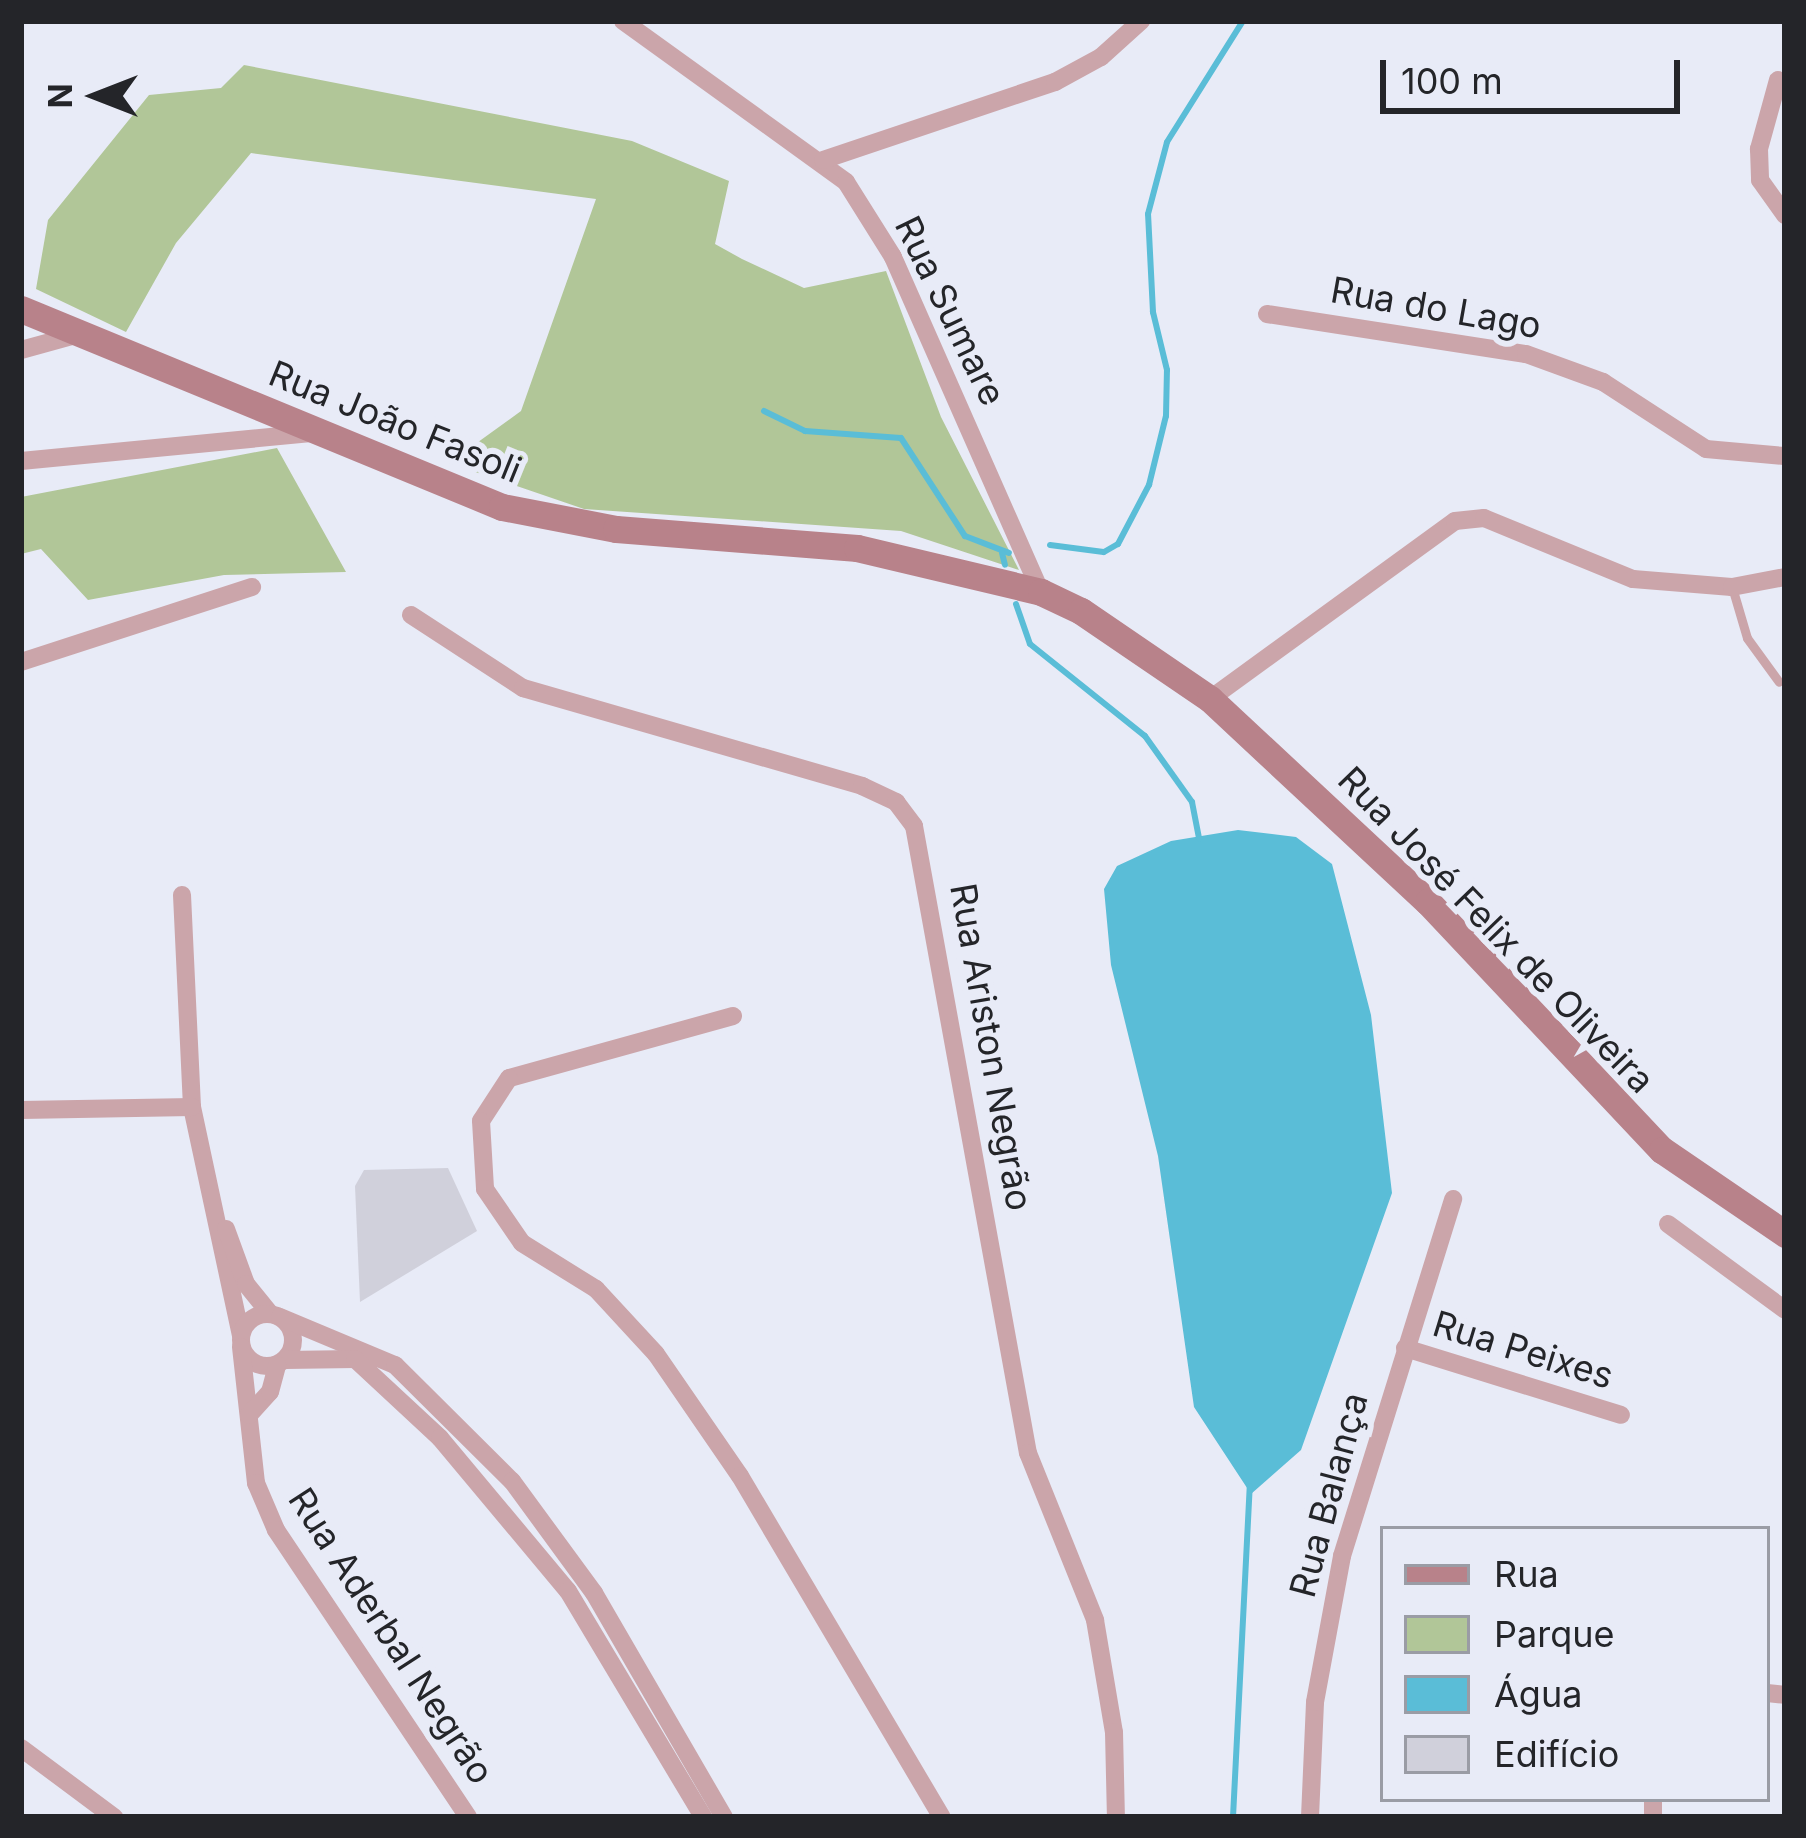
<!DOCTYPE html>
<html>
<head>
<meta charset="utf-8">
<style>
  body { margin:0 }
  #map { position:relative; width:1806px; height:1838px; overflow:hidden; background:#e8ebf7; font-family:Inter,sans-serif }
  div>[style] { position:absolute }
  .green>* { inset:0; background:#b1c698 }
  .water>* { inset:0; background:#5abdd7 }
  .stream>* { height:6px; margin:-3px; padding:0 3px; transform-origin:3px; border-radius:3px; background:#5abdd7 }
  .building>* { inset:0; background:#d0d0db }
  .lane>* { height:9px; margin:-4.5px; padding:0 4.5px; transform-origin:4.5px; border-radius:4.5px; background:#cba5aa }
  .street>* { height:18px; margin:-9px; padding:0 9px; transform-origin:9px; border-radius:9px; background:#cba5aa }
  .street>.ring { margin:-9px; padding:0; box-sizing:content-box; background:none; border:18px solid #cba5aa; border-radius:50% }
  .secondary>* { height:27px; margin:-13.5px; padding:0 13.5px; transform-origin:13.5px; border-radius:13.5px; background:#b8828a }
  span { translate:-50% -50%; white-space:nowrap; text-align:center; line-height:1.15; -webkit-text-stroke:12px #e8ebf7; paint-order:stroke }
  .street-label { font-size:36px; color:#242529 }
  .frame { position:absolute; inset:0; border:24px solid #242529; pointer-events:none }
  .legend { position:absolute; left:1380px; top:1526px; width:390px; height:276px; box-sizing:border-box; background:#e8ebf7; border:3px solid #9a9ca5; margin:0; padding:15px 21px; list-style:none; font-size:36px; color:#242529 }
  .legend li { display:flex; align-items:center; gap:24px; height:60px }
  .legend b { width:60px; border:3px solid #9a9ca5 }
  .north { position:absolute; left:36px; top:36px; width:120px; height:120px; -webkit-text-stroke:9px #e8ebf7; paint-order:stroke; rotate:270deg; font-size:33px; font-weight:700; line-height:48px; text-align:center; color:#242529 }
  .north::after { content:''; display:block; margin:auto; width:42px; height:54px; background:#242529; clip-path:polygon(50% 0,100% 100%,50% 72%,0 100%) }
  .scale { position:absolute; left:1380px; top:60px; width:300px; height:54px; box-sizing:border-box; border:6px solid #242529; border-top:0; padding-left:15px; font-size:36px; line-height:42px; white-space:nowrap; color:#242529; -webkit-text-stroke:9px #e8ebf7; paint-order:stroke }
</style>
</head>
<body>
<div id="map">
  <div class="green">
    <i style="clip-path:polygon(244px 65px,632px 141px,729px 181px,715px 244px,742px 259px,804px 288px,886px 271px,941px 417px,1019px 570px,901px 531px,584px 509px,449px 463px,521px 411px,596px 199px,251px 153px,176px 243px,126px 332px,36px 289px,48px 220px,149px 95px,221px 88px)"></i>
    <i style="clip-path:polygon(277px 448px,346px 572px,224px 575px,88px 600px,41px 549px,21px 554px,21px 497px)"></i>
  </div>
  <div class="water">
    <i style="clip-path:polygon(1238px 830px,1296px 837px,1332px 864px,1371px 1015px,1392px 1193px,1301px 1450px,1251px 1494px,1194px 1407px,1158px 1156px,1111px 965px,1104px 889px,1117px 866px,1171px 841px)"></i>
  </div>
  <div class="stream">
    <i style="left:764px;top:411px;width:46px;rotate:26deg"></i>
    <i style="left:805px;top:431px;width:96px;rotate:4.2deg"></i>
    <i style="left:901px;top:438px;width:117px;rotate:56.9deg"></i>
    <i style="left:965px;top:536px;width:47px;rotate:21.1deg"></i>
    <i style="left:1050px;top:545px;width:54px;rotate:7.4deg"></i>
    <i style="left:1104px;top:552px;width:16px;rotate:-30deg"></i>
    <i style="left:1118px;top:544px;width:67px;rotate:-62.3deg"></i>
    <i style="left:1149px;top:485px;width:71px;rotate:-76.2deg"></i>
    <i style="left:1166px;top:416px;width:46px;rotate:-88.8deg"></i>
    <i style="left:1167px;top:370px;width:60px;rotate:-103.6deg"></i>
    <i style="left:1153px;top:312px;width:98px;rotate:-92.9deg"></i>
    <i style="left:1148px;top:214px;width:74px;rotate:-75.2deg"></i>
    <i style="left:1167px;top:142px;width:143px;rotate:-57.9deg"></i>
    <i style="left:1002px;top:553px;width:12px;rotate:76deg"></i>
    <i style="left:1016px;top:604px;width:42px;rotate:70.7deg"></i>
    <i style="left:1030px;top:644px;width:147px;rotate:38.7deg"></i>
    <i style="left:1145px;top:736px;width:81px;rotate:54.5deg"></i>
    <i style="left:1192px;top:802px;width:37px;rotate:79deg"></i>
    <i style="left:1233px;top:1817px;width:331px;rotate:-87.1deg"></i>
  </div>
  <div class="building">
    <i style="clip-path:polygon(448px 1168px,477px 1231px,360px 1302px,355px 1186px,364px 1170px)"></i>
  </div>
  <div class="lane">
    <i style="left:1732px;top:587px;width:53px;rotate:73.6deg"></i>
    <i style="left:1747px;top:638px;width:54px;rotate:54deg"></i>
  </div>
  <div class="street">
    <i style="left:623px;top:21px;width:275px;rotate:35.8deg"></i>
    <i style="left:846px;top:182px;width:89px;rotate:57.9deg"></i>
    <i style="left:893px;top:257px;width:366px;rotate:66.2deg"></i>
    <i style="left:1778px;top:80px;width:72px;rotate:105.4deg"></i>
    <i style="left:1759px;top:149px;width:31px;rotate:88deg"></i>
    <i style="left:1760px;top:180px;width:43px;rotate:54.5deg"></i>
    <i style="left:823px;top:160px;width:245px;rotate:-18.6deg"></i>
    <i style="left:1055px;top:82px;width:52px;rotate:-28.5deg"></i>
    <i style="left:1101px;top:57px;width:54px;rotate:-42deg"></i>
    <i style="left:1267px;top:314px;width:262px;rotate:8.8deg"></i>
    <i style="left:1526px;top:354px;width:82px;rotate:20deg"></i>
    <i style="left:1603px;top:382px;width:123px;rotate:33deg"></i>
    <i style="left:1706px;top:449px;width:79px;rotate:5.1deg"></i>
    <i style="left:21px;top:350px;width:60px;rotate:-15.4deg"></i>
    <i style="left:21px;top:461px;width:294px;rotate:-5.5deg"></i>
    <i style="left:411px;top:615px;width:134px;rotate:33.1deg"></i>
    <i style="left:523px;top:688px;width:353px;rotate:16.1deg"></i>
    <i style="left:862px;top:786px;width:38px;rotate:25deg"></i>
    <i style="left:896px;top:802px;width:30px;rotate:53deg"></i>
    <i style="left:914px;top:826px;width:637px;rotate:79.7deg"></i>
    <i style="left:1028px;top:1453px;width:180px;rotate:68.1deg"></i>
    <i style="left:1095px;top:1620px;width:114px;rotate:80.4deg"></i>
    <i style="left:1114px;top:1732px;width:85px;rotate:88.7deg"></i>
    <i style="left:21px;top:662px;width:243px;rotate:-18deg"></i>
    <i style="left:1210px;top:699px;width:303px;rotate:-36deg"></i>
    <i style="left:1455px;top:521px;width:29px;rotate:-6deg"></i>
    <i style="left:1484px;top:518px;width:161px;rotate:22.3deg"></i>
    <i style="left:1633px;top:579px;width:99px;rotate:4.6deg"></i>
    <i style="left:1732px;top:587px;width:54px;rotate:-10.7deg"></i>
    <i style="left:182px;top:895px;width:212px;rotate:87.3deg"></i>
    <i style="left:192px;top:1107px;width:234px;rotate:77.9deg"></i>
    <i style="left:733px;top:1016px;width:232px;rotate:164.5deg"></i>
    <i style="left:509px;top:1078px;width:51px;rotate:123.1deg"></i>
    <i style="left:481px;top:1121px;width:68px;rotate:86.6deg"></i>
    <i style="left:485px;top:1189px;width:65px;rotate:55.6deg"></i>
    <i style="left:522px;top:1243px;width:87px;rotate:31.9deg"></i>
    <i style="left:596px;top:1289px;width:88px;rotate:47.3deg"></i>
    <i style="left:656px;top:1354px;width:148px;rotate:55.5deg"></i>
    <i style="left:740px;top:1476px;width:396px;rotate:59.4deg"></i>
    <i style="left:21px;top:1110px;width:171px;rotate:-1deg"></i>
    <i style="left:1668px;top:1224px;width:145px;rotate:36.3deg"></i>
    <i style="left:226px;top:1229px;width:59px;rotate:70deg"></i>
    <i style="left:246px;top:1284px;width:38px;rotate:51deg"></i>
    <i class="ring" style="left:241px;top:1314px;width:34px;height:34px"></i>
    <i style="left:280px;top:1317px;width:125px;rotate:22.7deg"></i>
    <i style="left:395px;top:1365px;width:165px;rotate:44.8deg"></i>
    <i style="left:512px;top:1481px;width:139px;rotate:53.8deg"></i>
    <i style="left:594px;top:1593px;width:259px;rotate:59.9deg"></i>
    <i style="left:241px;top:1347px;width:137px;rotate:83.7deg"></i>
    <i style="left:256px;top:1483px;width:51px;rotate:66.9deg"></i>
    <i style="left:276px;top:1530px;width:345px;rotate:56.2deg"></i>
    <i style="left:1405px;top:1348px;width:226px;rotate:17.2deg"></i>
    <i style="left:285px;top:1360px;width:70px;rotate:-0.8deg"></i>
    <i style="left:355px;top:1359px;width:116px;rotate:42.9deg"></i>
    <i style="left:440px;top:1438px;width:199px;rotate:50.1deg"></i>
    <i style="left:568px;top:1591px;width:263px;rotate:59.1deg"></i>
    <i style="left:249px;top:1415px;width:31px;rotate:-48deg"></i>
    <i style="left:270px;top:1392px;width:28px;rotate:-75deg"></i>
    <i style="left:1767px;top:1693px;width:18px;rotate:6deg"></i>
    <i style="left:21px;top:1748px;width:116px;rotate:36.6deg"></i>
    <i style="left:1310px;top:1817px;width:115px;rotate:-87.5deg"></i>
    <i style="left:1315px;top:1702px;width:148px;rotate:-79.5deg"></i>
    <i style="left:1342px;top:1556px;width:374px;rotate:-72.7deg"></i>
    <i style="left:1653px;top:1817px;width:18px;rotate:-90deg"></i>
  </div>
  <div class="secondary">
    <i style="left:21px;top:309px;width:520px;rotate:22.37deg"></i>
    <i style="left:502px;top:507px;width:116px;rotate:10.9deg"></i>
    <i style="left:616px;top:529px;width:242px;rotate:4.5deg"></i>
    <i style="left:857px;top:548px;width:189px;rotate:13.4deg"></i>
    <i style="left:1041px;top:592px;width:44px;rotate:25.4deg"></i>
    <i style="left:1081px;top:611px;width:156px;rotate:34.3deg"></i>
    <i style="left:1210px;top:699px;width:298px;rotate:43deg"></i>
    <i style="left:1428px;top:902px;width:341px;rotate:46.7deg"></i>
    <i style="left:1662px;top:1150px;width:149px;rotate:34.3deg"></i>
  </div>
  <div class="street-label">
    <span style="left:1436px;top:308px;rotate:10deg">Rua do Lago</span>
    <span style="left:950px;top:311px;rotate:64deg">Rua Sumare</span>
    <span style="left:395px;top:422px;rotate:22deg">Rua João Fasoli</span>
    <span style="left:1496px;top:930px;rotate:46deg">Rua José Felix de Oliveira</span>
    <span style="left:991px;top:1047px;rotate:80deg">Rua Ariston Negrão</span>
    <span style="left:1523px;top:1350px;rotate:17deg">Rua Peixes</span>
    <span style="left:1329px;top:1495px;rotate:-75deg">Rua Balança</span>
    <span style="left:391px;top:1636px;rotate:57deg">Rua Aderbal Negrão</span>
  </div>
  <div class="frame"></div>
  <ul class="legend">
  <li><b style="height:15px;background:#b8828a"></b>Rua</li>
  <li><b style="height:33px;background:#b1c698"></b>Parque</li>
  <li><b style="height:33px;background:#5abdd7"></b>Água</li>
  <li><b style="height:33px;background:#d0d0db"></b>Edifício</li>
  </ul>
  <div class="north">N</div>
  <div class="scale">100 m</div>
</div>
</body>
</html>
